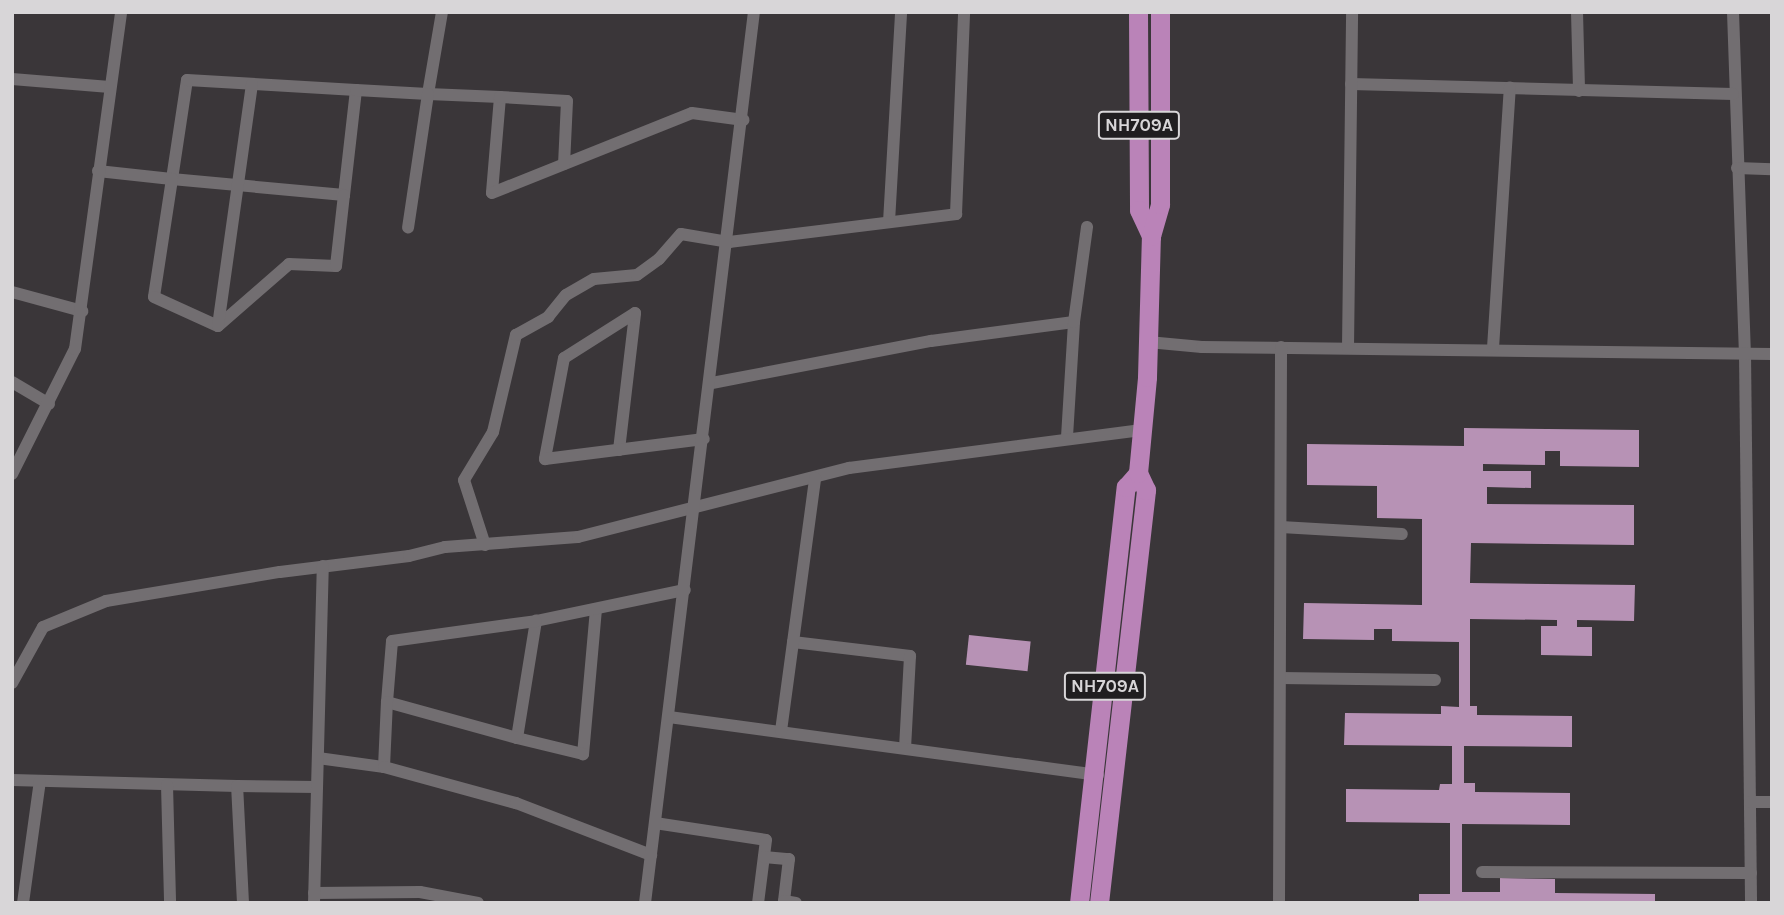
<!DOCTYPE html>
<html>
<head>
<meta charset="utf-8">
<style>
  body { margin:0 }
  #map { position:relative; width:1784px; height:915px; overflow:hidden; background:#3a3639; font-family:Karla,sans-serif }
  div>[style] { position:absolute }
  .building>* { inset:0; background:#b792b5; transform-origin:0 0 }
  .minor>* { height:12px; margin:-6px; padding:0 6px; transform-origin:6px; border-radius:6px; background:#726e71 }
  .trunk>* { height:19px; margin:-9.5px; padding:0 9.5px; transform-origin:9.5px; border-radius:9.5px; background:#ba83b8 }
  span { translate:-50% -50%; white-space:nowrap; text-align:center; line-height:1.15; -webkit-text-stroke:7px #201e20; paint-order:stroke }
  .shield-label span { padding:2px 5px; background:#201e20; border:2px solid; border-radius:5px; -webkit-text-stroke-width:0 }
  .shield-label { font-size:18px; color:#d8d6d8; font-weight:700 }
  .frame { position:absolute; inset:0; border:14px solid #d8d6d8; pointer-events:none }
</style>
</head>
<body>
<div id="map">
  <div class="building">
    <i style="clip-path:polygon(1464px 428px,1639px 430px,1639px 467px,1560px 466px,1560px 451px,1545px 451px,1545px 465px,1483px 464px,1483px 471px,1531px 471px,1531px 488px,1487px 487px,1487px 504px,1634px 505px,1634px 545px,1471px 543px,1470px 583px,1635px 585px,1634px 621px,1577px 620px,1577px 627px,1592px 627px,1592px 656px,1541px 655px,1541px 626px,1557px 626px,1557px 620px,1470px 619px,1470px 706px,1477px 706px,1477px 715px,1572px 716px,1572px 747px,1464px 746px,1464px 783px,1475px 783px,1475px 792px,1570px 793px,1570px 825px,1462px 824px,1462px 892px,1500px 892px,1500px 878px,1555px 879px,1555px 893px,1655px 894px,1655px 903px,1419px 903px,1419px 894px,1450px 894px,1450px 823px,1346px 822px,1346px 789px,1439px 790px,1440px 784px,1452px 784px,1452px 746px,1344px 745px,1345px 713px,1441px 714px,1441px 706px,1459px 707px,1459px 642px,1392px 641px,1392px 629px,1374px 629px,1374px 640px,1303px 639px,1304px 603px,1422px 605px,1422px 519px,1377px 518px,1377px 486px,1307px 485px,1307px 444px,1464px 446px)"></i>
    <i style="left:969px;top:635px;width:62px;height:30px;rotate:6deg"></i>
  </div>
  <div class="minor">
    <i style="left:442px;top:12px;width:83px;rotate:99.7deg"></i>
    <i style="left:428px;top:94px;width:72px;rotate:2.4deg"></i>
    <i style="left:500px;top:97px;width:96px;rotate:94.8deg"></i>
    <i style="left:492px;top:193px;width:215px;rotate:-21.8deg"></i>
    <i style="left:692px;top:113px;width:52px;rotate:7.7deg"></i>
    <i style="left:1577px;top:12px;width:79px;rotate:88.5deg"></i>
    <i style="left:1733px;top:12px;width:341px;rotate:88deg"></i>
    <i style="left:1745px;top:353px;width:550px;rotate:89.37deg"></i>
    <i style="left:12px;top:79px;width:98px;rotate:4.7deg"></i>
    <i style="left:1351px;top:84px;width:382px;rotate:1.5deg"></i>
    <i style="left:356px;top:90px;width:106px;rotate:96.5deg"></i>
    <i style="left:344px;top:195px;width:173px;rotate:-174.7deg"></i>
    <i style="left:172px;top:179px;width:100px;rotate:-81.4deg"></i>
    <i style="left:187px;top:80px;width:169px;rotate:3.4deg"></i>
    <i style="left:356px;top:90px;width:72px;rotate:3.2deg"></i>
    <i style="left:428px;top:94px;width:135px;rotate:98.5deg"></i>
    <i style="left:500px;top:97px;width:67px;rotate:3.4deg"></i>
    <i style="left:567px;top:101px;width:63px;rotate:92.7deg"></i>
    <i style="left:1737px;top:168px;width:35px;rotate:2deg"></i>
    <i style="left:98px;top:171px;width:74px;rotate:6.2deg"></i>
    <i style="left:172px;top:179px;width:119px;rotate:98.7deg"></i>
    <i style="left:154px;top:297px;width:70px;rotate:24.4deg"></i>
    <i style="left:218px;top:326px;width:94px;rotate:-41.1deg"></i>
    <i style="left:289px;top:264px;width:47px;rotate:2.4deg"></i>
    <i style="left:336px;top:266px;width:71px;rotate:-83.6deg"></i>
    <i style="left:889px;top:222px;width:210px;rotate:-86.7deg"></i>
    <i style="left:12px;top:292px;width:73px;rotate:15.2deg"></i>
    <i style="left:218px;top:326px;width:244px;rotate:-82deg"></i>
    <i style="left:1148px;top:342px;width:54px;rotate:5.3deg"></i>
    <i style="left:1202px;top:347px;width:570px;rotate:0.7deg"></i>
    <i style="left:1348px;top:348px;width:336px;rotate:-89.3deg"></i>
    <i style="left:1493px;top:348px;width:261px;rotate:-86.3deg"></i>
    <i style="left:12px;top:382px;width:43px;rotate:30.7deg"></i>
    <i style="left:712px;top:383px;width:223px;rotate:-10.9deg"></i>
    <i style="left:931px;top:341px;width:144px;rotate:-7.6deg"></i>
    <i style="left:1067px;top:437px;width:115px;rotate:-86.5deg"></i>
    <i style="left:1074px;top:322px;width:96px;rotate:-82.2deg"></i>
    <i style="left:619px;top:450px;width:138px;rotate:-83.3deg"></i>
    <i style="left:635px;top:313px;width:84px;rotate:147.6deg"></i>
    <i style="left:564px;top:358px;width:103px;rotate:100.7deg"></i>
    <i style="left:545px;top:459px;width:160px;rotate:-7.2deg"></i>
    <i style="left:12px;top:474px;width:140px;rotate:-63.3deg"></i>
    <i style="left:75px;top:349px;width:340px;rotate:-82.2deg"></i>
    <i style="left:1281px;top:527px;width:121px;rotate:3.3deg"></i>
    <i style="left:485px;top:545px;width:68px;rotate:-107.9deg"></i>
    <i style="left:464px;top:480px;width:56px;rotate:-58.9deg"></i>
    <i style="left:493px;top:432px;width:100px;rotate:-76.7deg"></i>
    <i style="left:516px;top:335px;width:37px;rotate:-29deg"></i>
    <i style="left:548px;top:317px;width:28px;rotate:-51deg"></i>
    <i style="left:566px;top:295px;width:32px;rotate:-30deg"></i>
    <i style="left:594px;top:279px;width:43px;rotate:-5.3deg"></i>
    <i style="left:637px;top:275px;width:27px;rotate:-36deg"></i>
    <i style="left:659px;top:259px;width:33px;rotate:-49deg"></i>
    <i style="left:681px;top:234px;width:49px;rotate:9.5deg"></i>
    <i style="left:729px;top:242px;width:229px;rotate:-7deg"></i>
    <i style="left:956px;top:214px;width:202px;rotate:-87.7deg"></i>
    <i style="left:596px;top:609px;width:146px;rotate:95.1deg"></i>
    <i style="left:583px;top:754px;width:68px;rotate:-166.4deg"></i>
    <i style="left:517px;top:738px;width:119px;rotate:-80.8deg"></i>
    <i style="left:536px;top:621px;width:152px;rotate:-11.8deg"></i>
    <i style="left:793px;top:642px;width:118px;rotate:6.8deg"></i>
    <i style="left:910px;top:656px;width:91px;rotate:93.1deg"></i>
    <i style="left:1280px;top:678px;width:155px;rotate:0.7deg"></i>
    <i style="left:12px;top:683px;width:64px;rotate:-61deg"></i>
    <i style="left:43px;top:627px;width:68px;rotate:-22.4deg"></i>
    <i style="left:106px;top:601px;width:176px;rotate:-9.5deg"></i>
    <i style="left:280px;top:572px;width:130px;rotate:-7.1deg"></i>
    <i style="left:409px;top:556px;width:37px;rotate:-14deg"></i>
    <i style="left:445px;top:547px;width:133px;rotate:-4.3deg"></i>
    <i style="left:578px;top:537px;width:280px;rotate:-14.3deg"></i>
    <i style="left:849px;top:468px;width:295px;rotate:-7.4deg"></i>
    <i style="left:669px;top:717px;width:433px;rotate:7.7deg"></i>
    <i style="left:781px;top:731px;width:255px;rotate:-82.3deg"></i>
    <i style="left:517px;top:738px;width:135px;rotate:-164.5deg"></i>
    <i style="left:387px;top:702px;width:61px;rotate:-85.3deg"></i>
    <i style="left:392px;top:641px;width:145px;rotate:-7.9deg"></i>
    <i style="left:318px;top:758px;width:67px;rotate:7.8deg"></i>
    <i style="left:384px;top:767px;width:65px;rotate:-87.4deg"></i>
    <i style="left:384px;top:767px;width:137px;rotate:15.3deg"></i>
    <i style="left:516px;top:803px;width:145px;rotate:21.1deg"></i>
    <i style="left:12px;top:780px;width:225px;rotate:1.5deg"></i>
    <i style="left:167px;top:785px;width:118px;rotate:88.5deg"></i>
    <i style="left:1750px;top:802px;width:22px"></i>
    <i style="left:655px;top:823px;width:112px;rotate:8.7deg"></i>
    <i style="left:766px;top:840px;width:64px;rotate:97.2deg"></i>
    <i style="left:764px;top:857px;width:25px;rotate:5deg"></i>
    <i style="left:789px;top:859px;width:42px;rotate:96.8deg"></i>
    <i style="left:784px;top:901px;width:12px;rotate:9deg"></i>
    <i style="left:1482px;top:872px;width:269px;rotate:0.2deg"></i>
    <i style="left:314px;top:893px;width:106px;rotate:-0.5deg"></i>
    <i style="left:420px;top:892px;width:59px;rotate:10.7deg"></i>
    <i style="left:23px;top:903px;width:123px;rotate:-82.1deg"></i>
    <i style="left:243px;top:903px;width:117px;rotate:-92.9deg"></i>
    <i style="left:237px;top:786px;width:80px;rotate:0.7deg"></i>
    <i style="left:314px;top:903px;width:337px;rotate:-88.5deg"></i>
    <i style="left:645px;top:903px;width:898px;rotate:-83.03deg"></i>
    <i style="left:1279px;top:903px;width:556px;rotate:-89.79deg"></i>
  </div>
  <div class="trunk">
    <i style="left:1138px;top:12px;width:198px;rotate:89.7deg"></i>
    <i style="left:1139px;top:210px;width:29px;rotate:65deg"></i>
    <i style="left:1079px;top:903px;width:419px;rotate:-83.6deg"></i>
    <i style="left:1126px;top:487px;width:18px;rotate:-49deg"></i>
    <i style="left:1099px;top:903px;width:416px;rotate:-83.5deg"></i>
    <i style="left:1146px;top:490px;width:19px;rotate:-115deg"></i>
    <i style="left:1138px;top:473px;width:96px;rotate:-84.6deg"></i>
    <i style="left:1147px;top:377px;width:141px;rotate:-88.4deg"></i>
    <i style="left:1151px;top:236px;width:33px;rotate:-74deg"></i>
    <i style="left:1160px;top:204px;width:192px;rotate:-90deg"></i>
  </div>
  <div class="shield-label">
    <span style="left:1139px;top:125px">NH709A</span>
    <span style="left:1105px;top:686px">NH709A</span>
  </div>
  <div class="frame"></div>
</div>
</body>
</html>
